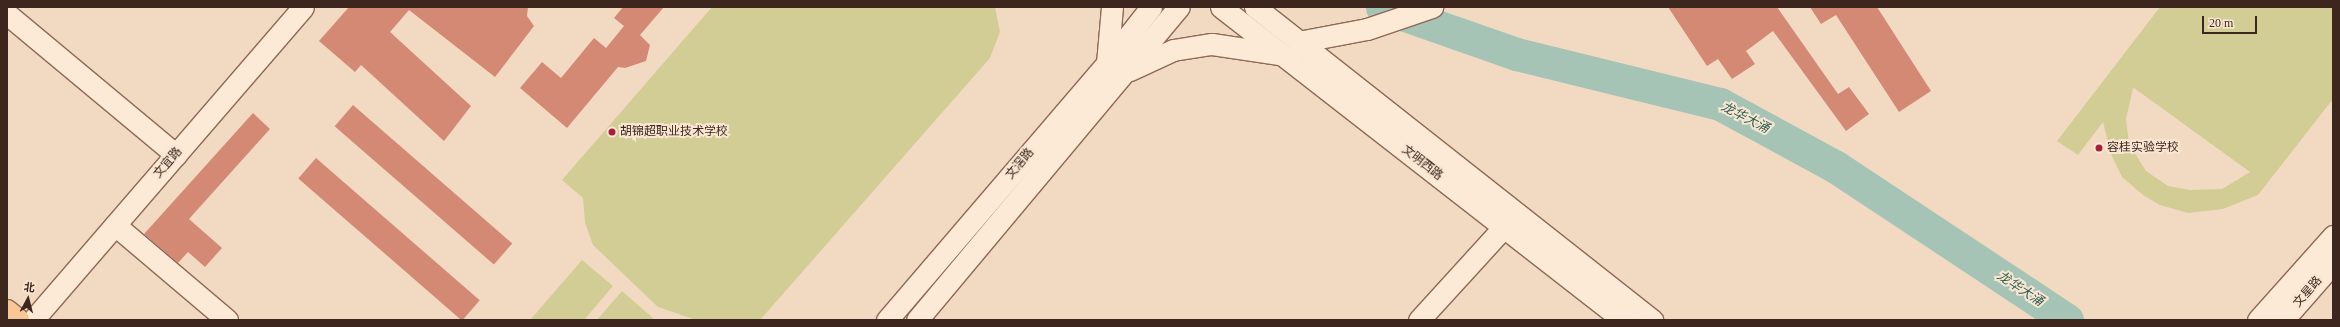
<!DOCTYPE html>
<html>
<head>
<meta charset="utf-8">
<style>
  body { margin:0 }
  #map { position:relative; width:2340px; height:327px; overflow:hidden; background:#f2dac2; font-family:"Times New Roman","Noto Sans SC",serif }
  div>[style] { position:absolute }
  .green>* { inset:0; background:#d2cd95 }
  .river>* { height:33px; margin:-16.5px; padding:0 16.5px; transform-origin:16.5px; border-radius:16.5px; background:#a5c4b5 }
  .building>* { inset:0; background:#d48974; transform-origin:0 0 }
  .roads { filter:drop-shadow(1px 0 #8e6957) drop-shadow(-1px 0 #8e6957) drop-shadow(0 1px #8e6957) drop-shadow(0 -1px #8e6957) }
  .minor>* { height:21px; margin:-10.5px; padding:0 10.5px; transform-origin:10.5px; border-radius:10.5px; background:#fce9d6 }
  .major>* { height:22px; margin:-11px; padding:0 11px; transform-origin:11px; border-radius:11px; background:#f9c796 }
  .dots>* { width:11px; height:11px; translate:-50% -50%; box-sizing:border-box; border:2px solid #f9e6d2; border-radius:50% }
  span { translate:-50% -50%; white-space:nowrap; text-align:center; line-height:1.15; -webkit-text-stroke:4px #f9e6d2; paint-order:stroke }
  .poi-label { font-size:12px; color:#3d261d }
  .left { translate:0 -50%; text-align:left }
  .street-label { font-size:12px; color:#3d261d }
  .water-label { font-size:13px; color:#2a5e50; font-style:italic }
  .frame { position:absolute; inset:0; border:8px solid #3d261d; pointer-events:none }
  .north { position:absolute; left:8px; top:279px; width:40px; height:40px; -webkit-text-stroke:3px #f9e6d2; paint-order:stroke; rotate:7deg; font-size:11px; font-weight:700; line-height:16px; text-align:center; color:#3d261d }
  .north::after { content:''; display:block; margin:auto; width:14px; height:18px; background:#3d261d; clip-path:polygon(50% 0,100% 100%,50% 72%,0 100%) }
  .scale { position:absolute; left:2202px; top:16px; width:55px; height:18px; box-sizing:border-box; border:2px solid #3d261d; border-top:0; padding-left:5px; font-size:12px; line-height:14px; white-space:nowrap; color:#3d261d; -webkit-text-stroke:3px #f9e6d2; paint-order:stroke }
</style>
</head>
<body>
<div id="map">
  <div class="green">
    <i style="clip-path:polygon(712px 7px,995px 7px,1000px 32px,990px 58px,761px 319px,696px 320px,658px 307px,593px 245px,585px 223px,583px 198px,562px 180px)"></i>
    <i style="clip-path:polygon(evenodd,2160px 7px,2333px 7px,2333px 99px,2258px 195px,2223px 209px,2188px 213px,2160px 205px,2143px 195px,2122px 177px,2111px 154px,2103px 122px,2078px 155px,2057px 141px,2160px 7px,2133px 88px,2134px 88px,2250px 172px,2222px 189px,2190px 190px,2168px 186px,2146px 171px,2129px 144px,2126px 119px,2133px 88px)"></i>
    <i style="clip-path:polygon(582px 260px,613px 286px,584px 320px,530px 320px)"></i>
    <i style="clip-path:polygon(622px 291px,653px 318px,652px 320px,597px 320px)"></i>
  </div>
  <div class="river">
    <i style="left:1382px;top:7px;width:142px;rotate:19.3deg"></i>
    <i style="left:1516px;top:54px;width:210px;rotate:13.8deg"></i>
    <i style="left:1720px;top:104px;width:132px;rotate:28.5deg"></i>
    <i style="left:1836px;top:167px;width:277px;rotate:33.5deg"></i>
  </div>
  <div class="building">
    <i style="clip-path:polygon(349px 7px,528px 7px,527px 16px,534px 26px,495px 77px,409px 10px,390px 32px,471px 106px,444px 141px,361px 65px,355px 72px,319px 41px)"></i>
    <i style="clip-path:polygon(623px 7px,664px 7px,640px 35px,650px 45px,646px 61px,625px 68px,618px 67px,567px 128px,520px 88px,542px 62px,561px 78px,594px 38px,606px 48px,624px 26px,614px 18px)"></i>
    <i style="clip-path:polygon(1668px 7px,1777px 7px,1838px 94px,1849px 87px,1869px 114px,1846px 131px,1773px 31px,1746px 51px,1755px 64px,1732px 79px,1718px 59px,1707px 66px)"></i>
    <i style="clip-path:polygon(1810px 7px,1877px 7px,1931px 91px,1899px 112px,1836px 15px,1821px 24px)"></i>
    <i style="left:353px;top:105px;width:211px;height:28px;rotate:41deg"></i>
    <i style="clip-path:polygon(253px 113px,270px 129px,189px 219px,222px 248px,205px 267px,188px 252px,178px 263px,144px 234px)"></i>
    <i style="left:316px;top:158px;width:217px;height:27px;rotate:41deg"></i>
  </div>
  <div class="roads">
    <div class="minor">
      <i style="left:1221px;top:7px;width:509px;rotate:37.9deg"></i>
      <i style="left:1255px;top:7px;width:506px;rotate:38.25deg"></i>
      <i style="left:7px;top:14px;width:220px;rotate:39.8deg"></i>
      <i style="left:1298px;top:42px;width:70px;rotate:-10.7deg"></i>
      <i style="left:1367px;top:29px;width:69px;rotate:-18.7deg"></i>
      <i style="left:1107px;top:63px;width:56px;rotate:-84.9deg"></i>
      <i style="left:1130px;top:70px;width:47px;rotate:-24.9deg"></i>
      <i style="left:1173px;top:50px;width:39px;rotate:-9deg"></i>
      <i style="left:1212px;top:44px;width:68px;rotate:8.5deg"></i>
      <i style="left:115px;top:225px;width:147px;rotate:40.3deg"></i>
      <i style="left:33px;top:320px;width:413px;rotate:-49.2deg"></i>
      <i style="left:887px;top:320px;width:338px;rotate:-49.4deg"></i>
      <i style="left:1107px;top:63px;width:71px;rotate:-51.8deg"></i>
      <i style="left:917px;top:320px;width:408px;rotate:-50.1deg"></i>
      <i style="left:1419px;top:320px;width:126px;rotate:-47.6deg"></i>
      <i style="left:2258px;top:320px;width:113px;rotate:-48.2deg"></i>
      <i style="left:2283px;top:320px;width:76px;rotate:-48.7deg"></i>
    </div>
    <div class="major">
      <i style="left:7px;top:311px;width:14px;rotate:39deg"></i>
    </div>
  </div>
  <div class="dots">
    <i style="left:612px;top:132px;background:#a3213c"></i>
    <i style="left:2099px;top:148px;background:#a3213c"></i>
  </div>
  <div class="poi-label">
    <span class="left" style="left:620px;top:132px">胡锦超职业技术学校</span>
    <span class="left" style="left:2107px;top:148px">容桂实验学校</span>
  </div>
  <div class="street-label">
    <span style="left:168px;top:163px;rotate:-49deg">文宜路</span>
    <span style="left:1422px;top:163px;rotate:38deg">文明西路</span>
    <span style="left:1020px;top:164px;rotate:-50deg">文滘路</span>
    <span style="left:2308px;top:292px;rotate:-49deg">文星路</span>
  </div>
  <div class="water-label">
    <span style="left:1745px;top:118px;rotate:27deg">龙华大涌</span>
    <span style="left:2020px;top:289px;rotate:33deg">龙华大涌</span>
  </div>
  <div class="frame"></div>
  <div class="north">北</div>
  <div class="scale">20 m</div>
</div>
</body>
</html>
